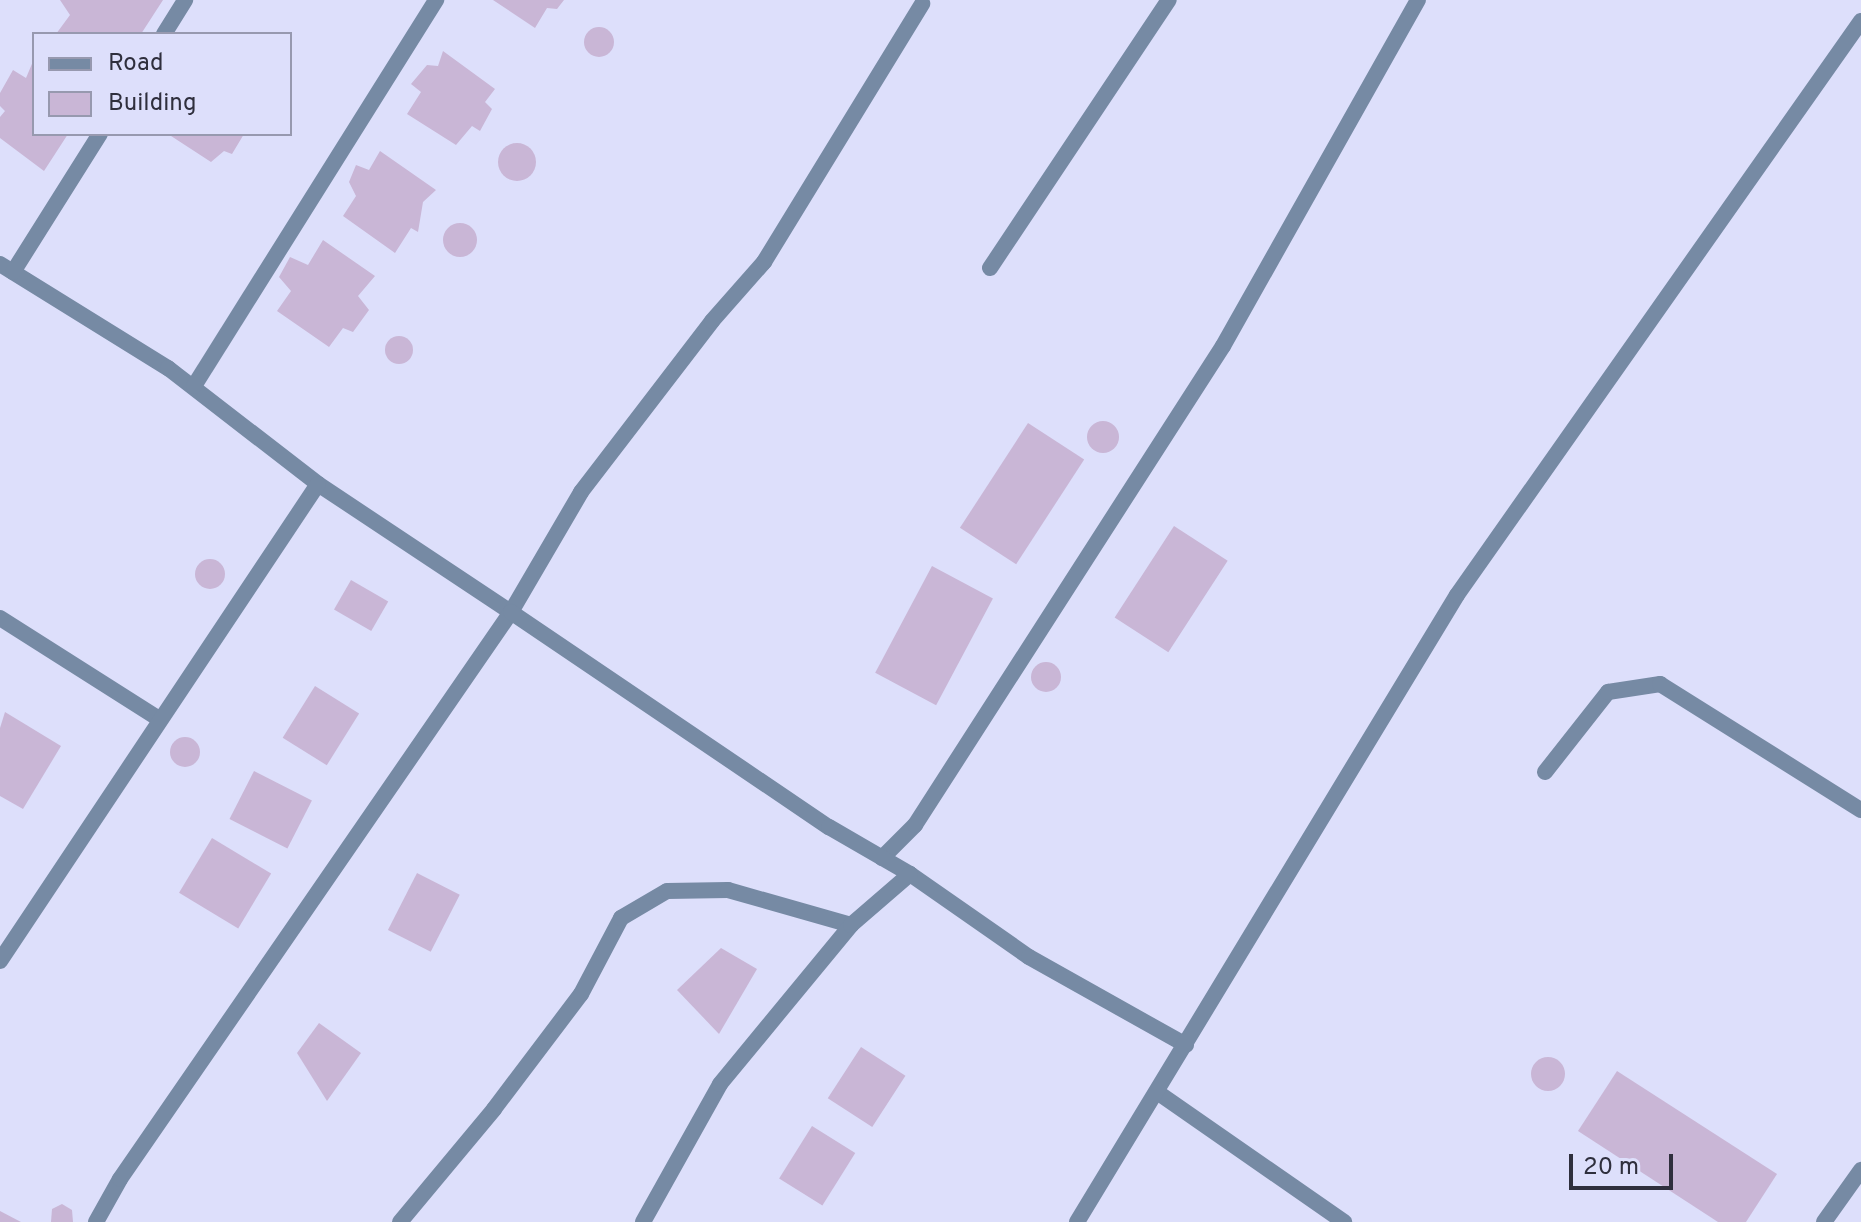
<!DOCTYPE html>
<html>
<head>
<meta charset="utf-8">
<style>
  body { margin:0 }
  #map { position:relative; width:1861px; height:1222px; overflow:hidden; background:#dddffb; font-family:Overpass,sans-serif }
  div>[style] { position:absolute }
  .building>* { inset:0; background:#c9b6d6; transform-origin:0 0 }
  .round { border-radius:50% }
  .lane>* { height:16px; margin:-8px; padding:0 8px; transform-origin:8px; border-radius:8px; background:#768aa4 }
  .street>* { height:16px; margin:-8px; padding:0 8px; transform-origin:8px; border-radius:8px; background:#768aa4 }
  span { translate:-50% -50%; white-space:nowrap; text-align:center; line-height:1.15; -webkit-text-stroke:7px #dddffb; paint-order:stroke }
  .legend { position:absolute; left:32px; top:32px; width:260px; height:104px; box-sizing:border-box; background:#dddffb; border:2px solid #9799af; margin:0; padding:10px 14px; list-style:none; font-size:24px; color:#2f2f3d }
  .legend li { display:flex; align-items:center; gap:16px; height:40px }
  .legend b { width:40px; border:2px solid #9799af }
  .scale { position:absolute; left:1569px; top:1154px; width:104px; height:36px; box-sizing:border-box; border:4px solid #2f2f3d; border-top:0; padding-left:10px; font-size:24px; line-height:28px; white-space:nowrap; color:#2f2f3d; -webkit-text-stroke:6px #dddffb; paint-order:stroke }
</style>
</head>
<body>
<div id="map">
  <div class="building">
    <i style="clip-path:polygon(60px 0,163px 0,141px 34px,56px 34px,70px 15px)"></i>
    <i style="clip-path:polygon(493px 0,564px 0,557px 9px,547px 8px,535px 28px)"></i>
    <i class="round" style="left:584px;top:27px;width:30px;height:30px"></i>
    <i style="clip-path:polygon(443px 51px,495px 89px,485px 102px,492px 109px,480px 131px,472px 126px,456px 145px,407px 114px,421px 92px,411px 84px,427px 65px,438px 66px)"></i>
    <i style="clip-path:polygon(34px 59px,34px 134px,68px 134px,44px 171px,0 138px,0 117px,5px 111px,0 106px,0 93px,13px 70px,26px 78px)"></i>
    <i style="clip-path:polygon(168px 134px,244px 134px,232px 154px,224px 151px,211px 162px)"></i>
    <i class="round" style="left:498px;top:143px;width:38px;height:38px"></i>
    <i style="clip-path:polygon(380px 151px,436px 190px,423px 202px,418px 232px,411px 228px,395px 253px,343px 216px,356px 196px,349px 182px,356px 165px,369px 170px)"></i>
    <i class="round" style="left:443px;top:223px;width:34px;height:34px"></i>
    <i style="clip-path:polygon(323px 240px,375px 276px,358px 296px,369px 310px,353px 332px,343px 328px,329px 347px,277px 311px,291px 291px,279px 277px,290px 257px,308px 265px)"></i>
    <i class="round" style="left:385px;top:336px;width:28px;height:28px"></i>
    <i class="round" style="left:1087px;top:421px;width:32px;height:32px"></i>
    <i style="left:1028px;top:423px;width:67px;height:125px;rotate:33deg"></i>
    <i style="left:1174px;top:526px;width:64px;height:109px;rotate:33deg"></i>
    <i class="round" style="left:195px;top:559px;width:30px;height:30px"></i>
    <i style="left:932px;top:566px;width:69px;height:121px;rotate:28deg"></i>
    <i style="left:351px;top:580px;width:43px;height:34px;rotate:30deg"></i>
    <i class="round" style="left:1031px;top:662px;width:30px;height:30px"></i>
    <i style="left:315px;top:686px;width:52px;height:61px;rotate:32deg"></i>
    <i style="clip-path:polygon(5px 712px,61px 746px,23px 809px,0 796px,0 728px)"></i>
    <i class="round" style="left:170px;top:737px;width:30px;height:30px"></i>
    <i style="left:254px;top:771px;width:65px;height:54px;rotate:27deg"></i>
    <i style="left:212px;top:838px;width:69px;height:64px;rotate:31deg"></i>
    <i style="left:417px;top:873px;width:48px;height:64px;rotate:27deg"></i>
    <i style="clip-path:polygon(721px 948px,757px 969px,719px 1034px,677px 990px)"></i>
    <i style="clip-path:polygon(319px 1023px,361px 1053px,327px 1101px,297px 1053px)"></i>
    <i style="left:861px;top:1047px;width:53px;height:61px;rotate:33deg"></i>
    <i class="round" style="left:1531px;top:1057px;width:34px;height:34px"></i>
    <i style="clip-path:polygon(1617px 1071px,1777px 1174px,1746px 1222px,1718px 1222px,1578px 1131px)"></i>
    <i style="left:812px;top:1126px;width:51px;height:62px;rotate:32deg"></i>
    <i style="clip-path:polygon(62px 1204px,72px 1210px,73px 1222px,51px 1222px,52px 1209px)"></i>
    <i style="clip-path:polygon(0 1211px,21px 1222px,0 1222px)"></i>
  </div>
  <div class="lane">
    <i style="left:1545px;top:772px;width:102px;rotate:-51.8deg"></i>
    <i style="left:1608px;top:692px;width:53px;rotate:-8.7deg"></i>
    <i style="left:1660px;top:684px;width:237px;rotate:32.1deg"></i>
    <i style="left:1824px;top:1222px;width:64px;rotate:-54.6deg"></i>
  </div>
  <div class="street">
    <i style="left:164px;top:34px;width:40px;rotate:-58deg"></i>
    <i style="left:0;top:264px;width:198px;rotate:31.8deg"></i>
    <i style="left:168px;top:368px;width:190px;rotate:37.7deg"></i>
    <i style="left:318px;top:484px;width:232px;rotate:33.6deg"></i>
    <i style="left:511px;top:612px;width:139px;rotate:-59.7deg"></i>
    <i style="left:581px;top:492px;width:215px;rotate:-52.5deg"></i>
    <i style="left:712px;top:321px;width:79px;rotate:-48.6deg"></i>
    <i style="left:764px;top:262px;width:303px;rotate:-58.5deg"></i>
    <i style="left:990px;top:268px;width:322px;rotate:-56.3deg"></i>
    <i style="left:13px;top:272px;width:163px;rotate:-57.8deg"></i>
    <i style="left:194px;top:386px;width:456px;rotate:-57.9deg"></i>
    <i style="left:0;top:618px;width:188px;rotate:32.4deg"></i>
    <i style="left:882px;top:858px;width:47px;rotate:-45deg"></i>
    <i style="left:915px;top:825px;width:569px;rotate:-57.26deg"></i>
    <i style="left:1223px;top:346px;width:397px;rotate:-60.6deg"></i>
    <i style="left:0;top:961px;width:573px;rotate:-56.31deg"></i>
    <i style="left:1157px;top:1092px;width:228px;rotate:34.8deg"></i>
    <i style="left:96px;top:1222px;width:49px;rotate:-60.8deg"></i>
    <i style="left:120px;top:1179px;width:689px;rotate:-55.41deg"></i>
    <i style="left:511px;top:612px;width:384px;rotate:34.1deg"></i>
    <i style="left:829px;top:827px;width:94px;rotate:30.1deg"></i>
    <i style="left:910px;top:874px;width:145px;rotate:34.9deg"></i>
    <i style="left:1029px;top:957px;width:180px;rotate:29.3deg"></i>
    <i style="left:400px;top:1222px;width:147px;rotate:-50.2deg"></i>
    <i style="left:494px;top:1109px;width:144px;rotate:-52.9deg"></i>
    <i style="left:581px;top:994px;width:86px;rotate:-62.2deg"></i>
    <i style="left:621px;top:918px;width:53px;rotate:-30.4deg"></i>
    <i style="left:667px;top:891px;width:61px;rotate:-0.9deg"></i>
    <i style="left:728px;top:890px;width:128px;rotate:15.9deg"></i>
    <i style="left:643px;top:1222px;width:158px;rotate:-60.8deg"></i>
    <i style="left:720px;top:1084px;width:206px;rotate:-50.5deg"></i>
    <i style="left:851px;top:925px;width:78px;rotate:-40.8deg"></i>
    <i style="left:1077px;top:1222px;width:733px;rotate:-58.78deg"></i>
    <i style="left:1457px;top:595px;width:702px;rotate:-54.86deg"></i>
  </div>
  <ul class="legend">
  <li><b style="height:10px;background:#768aa4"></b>Road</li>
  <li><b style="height:22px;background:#c9b6d6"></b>Building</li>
  </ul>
  <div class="scale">20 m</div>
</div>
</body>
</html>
